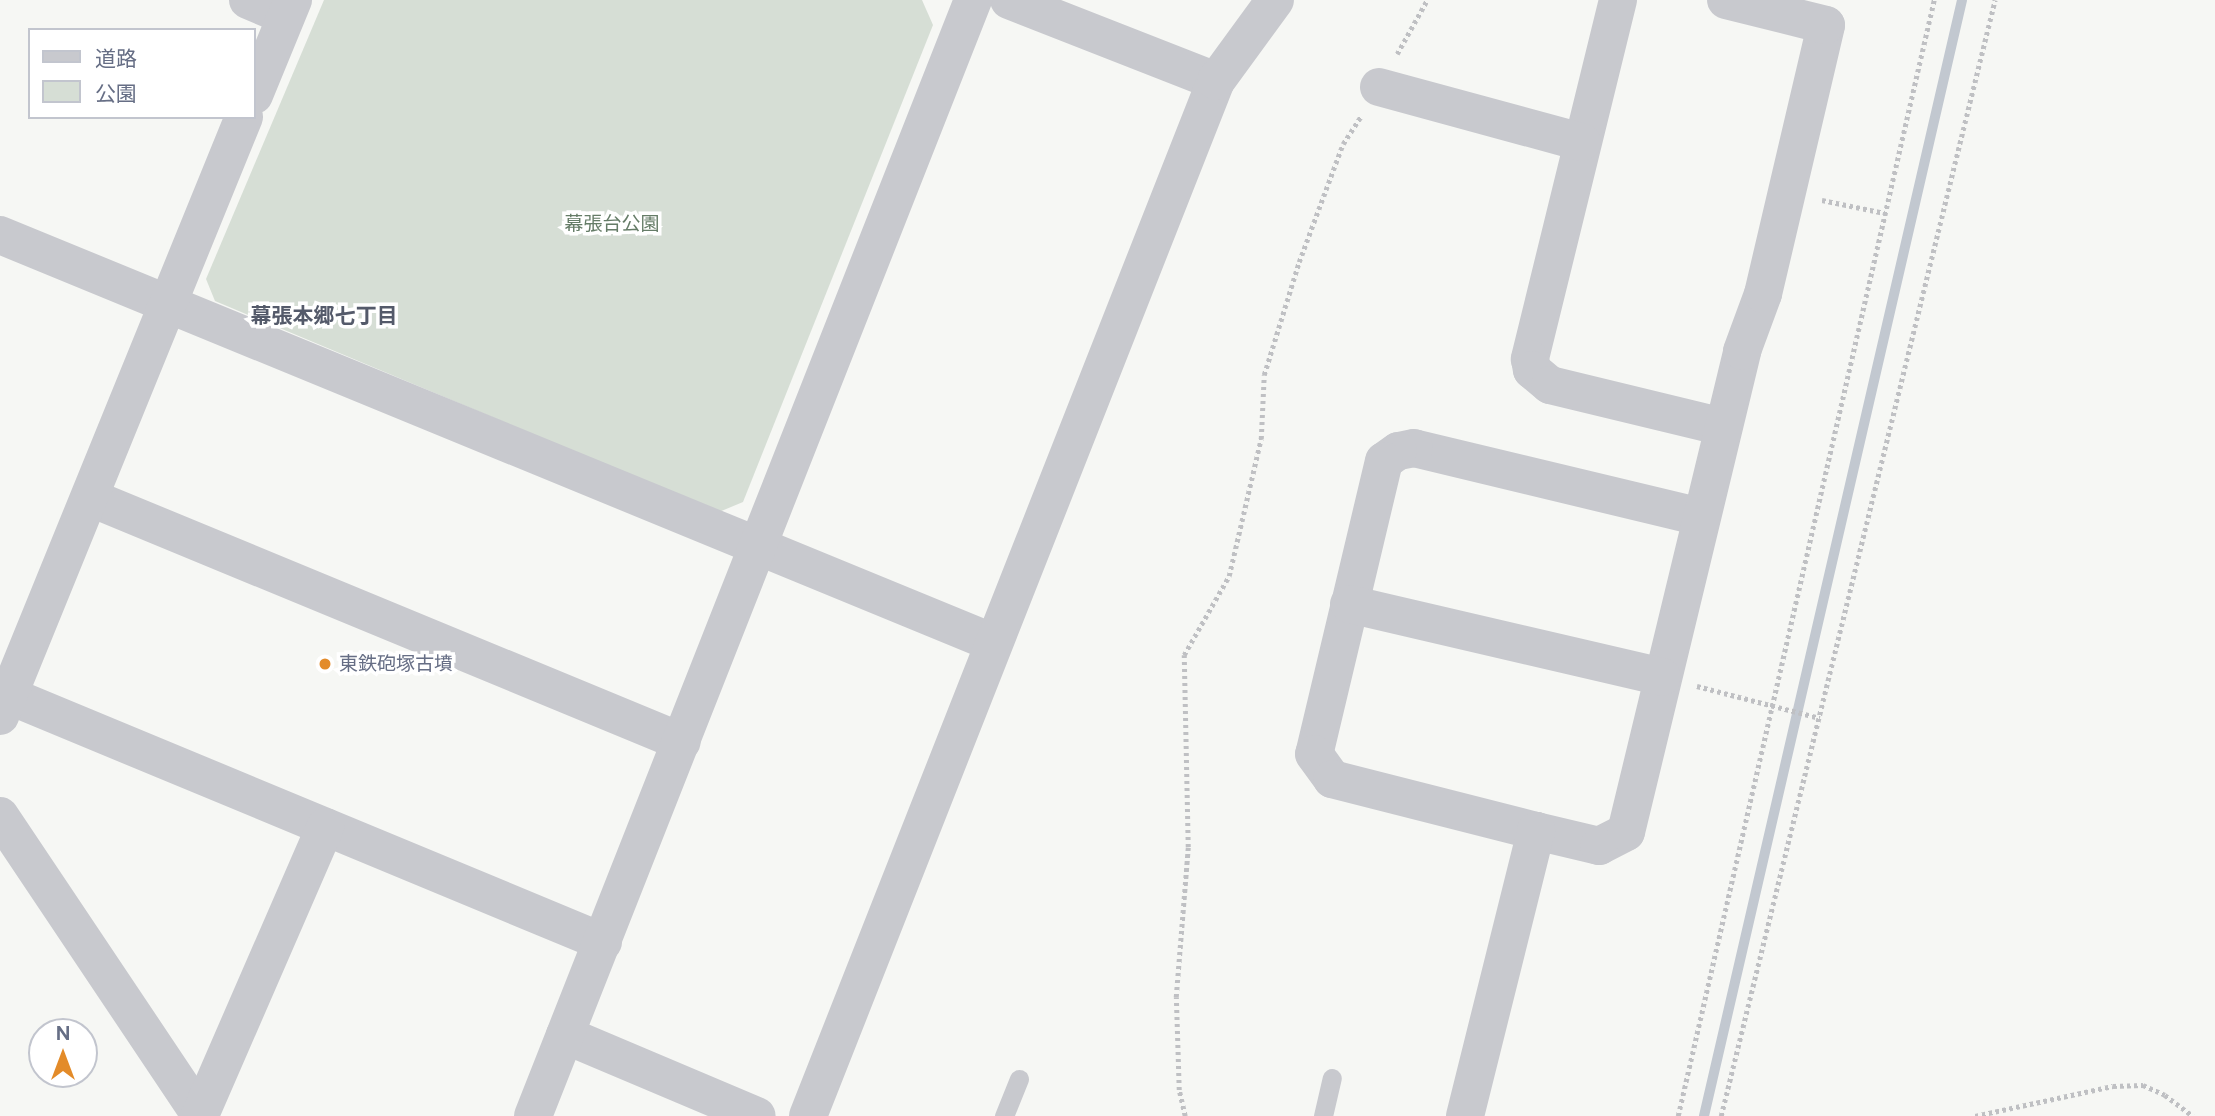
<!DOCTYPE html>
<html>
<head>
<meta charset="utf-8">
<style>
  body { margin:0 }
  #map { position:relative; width:2215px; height:1116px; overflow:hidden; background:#f6f7f4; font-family:Figtree,"Noto Sans JP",sans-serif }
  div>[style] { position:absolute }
  .green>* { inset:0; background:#d6ded5 }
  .stream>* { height:10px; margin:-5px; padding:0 5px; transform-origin:5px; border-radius:5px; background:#c2c8d0 }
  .path>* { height:4.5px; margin-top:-2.25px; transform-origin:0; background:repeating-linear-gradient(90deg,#bfc0c3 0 3.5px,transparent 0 7px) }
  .service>* { height:19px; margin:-9.5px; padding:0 9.5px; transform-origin:9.5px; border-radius:9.5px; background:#c8c9ce }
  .minor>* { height:38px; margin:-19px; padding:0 19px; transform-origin:19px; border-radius:19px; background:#c8c9ce }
  .tertiary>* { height:38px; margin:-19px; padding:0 19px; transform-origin:19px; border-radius:19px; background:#c8c9ce }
  .dots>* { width:19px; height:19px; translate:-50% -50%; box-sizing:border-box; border:4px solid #fff; border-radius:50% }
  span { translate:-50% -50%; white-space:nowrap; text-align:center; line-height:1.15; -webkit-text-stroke:7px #fff; paint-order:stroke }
  .park-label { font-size:19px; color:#657c67 }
  .poi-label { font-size:19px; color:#666e85 }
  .left { translate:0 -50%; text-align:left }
  .neighbourhood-label { font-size:21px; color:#545a6a; font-weight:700 }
  .legend { position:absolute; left:28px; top:28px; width:228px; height:91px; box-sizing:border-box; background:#fff; border:2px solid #c2c5ce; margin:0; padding:9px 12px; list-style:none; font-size:21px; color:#666e85 }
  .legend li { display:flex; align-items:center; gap:14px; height:35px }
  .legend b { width:35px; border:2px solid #c2c5ce }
  .north { position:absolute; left:28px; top:1018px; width:70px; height:70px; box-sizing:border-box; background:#fff; border:2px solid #c2c5ce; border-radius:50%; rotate:0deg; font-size:19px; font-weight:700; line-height:28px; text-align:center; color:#666e85 }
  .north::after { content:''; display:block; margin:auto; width:24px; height:32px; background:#e38b29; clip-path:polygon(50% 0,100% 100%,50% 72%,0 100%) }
</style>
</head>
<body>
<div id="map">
  <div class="green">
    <i style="clip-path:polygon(324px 0,922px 0,933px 25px,743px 502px,719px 512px,215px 301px,206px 279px)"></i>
  </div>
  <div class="stream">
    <i style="left:1704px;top:1116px;width:1145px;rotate:-76.98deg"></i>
  </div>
  <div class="path">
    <i style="left:1397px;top:54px;width:62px;rotate:-60.9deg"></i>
    <i style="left:1822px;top:200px;width:64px;rotate:11.7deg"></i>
    <i style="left:1697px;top:686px;width:127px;rotate:14.6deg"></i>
    <i style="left:1185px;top:1116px;width:27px;rotate:-103deg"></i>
    <i style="left:1179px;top:1090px;width:93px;rotate:-91.8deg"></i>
    <i style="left:1176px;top:997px;width:150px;rotate:-85.4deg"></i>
    <i style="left:1188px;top:847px;width:192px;rotate:-91.2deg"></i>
    <i style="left:1184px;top:655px;width:91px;rotate:-60.3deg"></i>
    <i style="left:1229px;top:576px;width:141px;rotate:-76.9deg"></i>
    <i style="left:1261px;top:439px;width:64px;rotate:-87.3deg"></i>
    <i style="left:1264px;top:375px;width:118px;rotate:-72.8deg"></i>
    <i style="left:1299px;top:262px;width:126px;rotate:-69.6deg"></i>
    <i style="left:1343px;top:144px;width:33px;rotate:-57deg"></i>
    <i style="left:1678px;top:1116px;width:1145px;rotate:-77.08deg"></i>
    <i style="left:1721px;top:1116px;width:1149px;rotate:-76.21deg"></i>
    <i style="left:1975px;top:1116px;width:141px;rotate:-12.3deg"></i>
    <i style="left:2113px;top:1086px;width:30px;rotate:-2deg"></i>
    <i style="left:2143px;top:1085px;width:24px;rotate:24deg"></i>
    <i style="left:2165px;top:1095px;width:35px;rotate:37deg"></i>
  </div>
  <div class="service">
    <i style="left:1004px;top:1116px;width:40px;rotate:-68deg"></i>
    <i style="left:1323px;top:1116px;width:39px;rotate:-77deg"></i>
  </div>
  <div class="minor">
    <i style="left:248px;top:0;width:41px;rotate:22.8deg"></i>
    <i style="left:1009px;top:0;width:222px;rotate:21.4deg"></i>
    <i style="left:1618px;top:0;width:370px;rotate:103.8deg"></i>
    <i style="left:1530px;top:359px;width:11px;rotate:80deg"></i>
    <i style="left:1532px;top:370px;width:23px;rotate:40deg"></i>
    <i style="left:1550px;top:385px;width:178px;rotate:13.6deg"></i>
    <i style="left:1379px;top:87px;width:210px;rotate:15.2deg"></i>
    <i style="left:0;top:235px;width:1074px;rotate:22.32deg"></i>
    <i style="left:91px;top:498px;width:639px;rotate:22.43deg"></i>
    <i style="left:1701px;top:517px;width:295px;rotate:-166.5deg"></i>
    <i style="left:1414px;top:448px;width:16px;rotate:169deg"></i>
    <i style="left:1398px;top:451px;width:17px;rotate:144deg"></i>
    <i style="left:1384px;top:461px;width:301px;rotate:103.4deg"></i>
    <i style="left:1314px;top:754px;width:31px;rotate:54deg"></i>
    <i style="left:1332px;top:779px;width:211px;rotate:14.3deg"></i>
    <i style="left:1536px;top:831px;width:65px;rotate:13.4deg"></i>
    <i style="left:1599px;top:846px;width:30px;rotate:-27deg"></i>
    <i style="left:1626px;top:832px;width:495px;rotate:-76.4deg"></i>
    <i style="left:1742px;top:351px;width:61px;rotate:-69.8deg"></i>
    <i style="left:1763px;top:294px;width:276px;rotate:-76.8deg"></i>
    <i style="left:1826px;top:25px;width:103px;rotate:-166deg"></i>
    <i style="left:1349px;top:604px;width:321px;rotate:13.1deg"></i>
    <i style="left:10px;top:696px;width:642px;rotate:22.53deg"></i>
    <i style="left:0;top:816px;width:361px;rotate:56.2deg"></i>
    <i style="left:565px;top:1035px;width:208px;rotate:22.9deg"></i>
    <i style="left:200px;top:1115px;width:314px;rotate:-66.5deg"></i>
    <i style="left:808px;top:1116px;width:1113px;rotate:-68.49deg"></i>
    <i style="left:1216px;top:81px;width:100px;rotate:-53.9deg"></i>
    <i style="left:1465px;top:1116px;width:294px;rotate:-76deg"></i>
  </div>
  <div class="tertiary">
    <i style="left:254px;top:95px;width:103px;rotate:-67.7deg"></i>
    <i style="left:0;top:716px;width:647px;rotate:-67.84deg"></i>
    <i style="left:533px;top:1116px;width:1200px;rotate:-68.48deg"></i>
  </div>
  <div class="dots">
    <i style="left:325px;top:664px;background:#e38b29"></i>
  </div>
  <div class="park-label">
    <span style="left:612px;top:224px">幕張台公園</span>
  </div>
  <div class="poi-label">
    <span class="left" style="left:339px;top:664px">東鉄砲塚古墳</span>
  </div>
  <div class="neighbourhood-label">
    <span style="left:324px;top:316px">幕張本郷七丁目</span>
  </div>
  <ul class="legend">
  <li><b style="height:9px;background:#c8c9ce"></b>道路</li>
  <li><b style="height:19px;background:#d6ded5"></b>公園</li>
  </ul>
  <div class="north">N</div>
</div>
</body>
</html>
